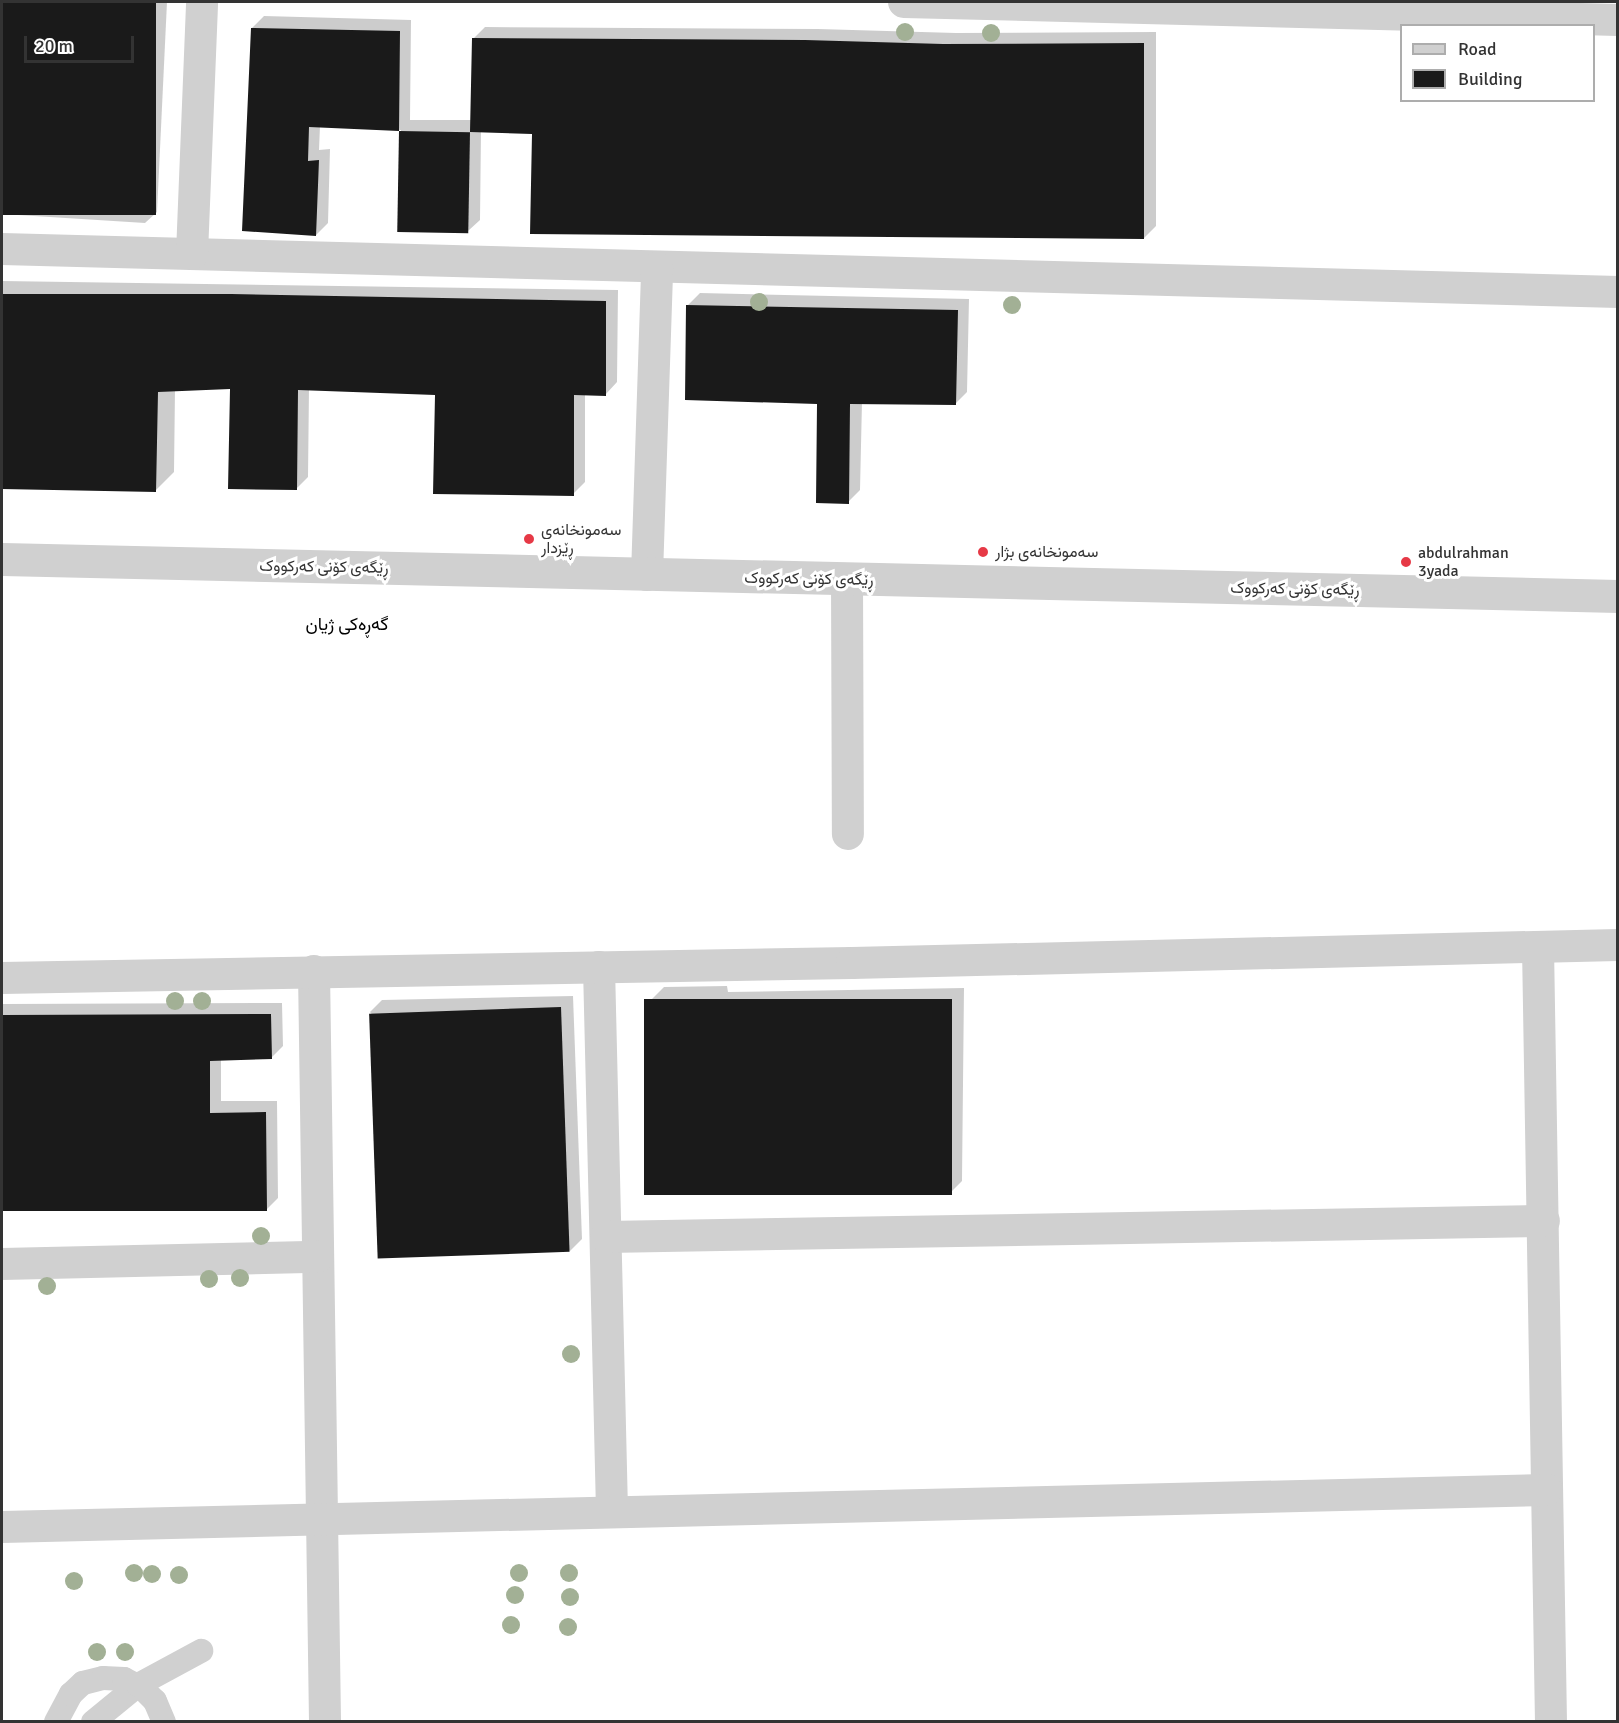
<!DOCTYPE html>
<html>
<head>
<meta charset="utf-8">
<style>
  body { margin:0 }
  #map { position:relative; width:1619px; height:1723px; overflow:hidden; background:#fff; font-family:Signika,Vazirmatn,sans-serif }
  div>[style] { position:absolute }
  .shadow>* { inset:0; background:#0003 }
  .building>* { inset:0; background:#1a1a1a; transform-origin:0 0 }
  .pedestrian>* { height:24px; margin:-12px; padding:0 12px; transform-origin:12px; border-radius:12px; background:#d0d0d0 }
  .minor>* { height:32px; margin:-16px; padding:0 16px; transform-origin:16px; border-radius:16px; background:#d0d0d0 }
  .tertiary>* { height:33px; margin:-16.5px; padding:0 16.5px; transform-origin:16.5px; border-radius:16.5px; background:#d0d0d0 }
  .trees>* { width:18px; height:18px; margin:-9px; border-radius:50%; background:#a2b095 }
  .dots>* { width:16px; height:16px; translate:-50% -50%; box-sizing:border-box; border:3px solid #fff; border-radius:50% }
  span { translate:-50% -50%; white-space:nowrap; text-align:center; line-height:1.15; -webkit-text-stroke:6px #fff; paint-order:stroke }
  .poi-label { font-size:16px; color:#333 }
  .left { translate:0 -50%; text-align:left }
  .street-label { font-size:16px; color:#333 }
  .neighbourhood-label { font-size:18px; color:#000 }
  .frame { position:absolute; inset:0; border:3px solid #333; pointer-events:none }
  .legend { position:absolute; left:1400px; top:24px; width:195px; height:78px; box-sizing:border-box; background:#fff; border:2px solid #adadad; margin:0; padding:8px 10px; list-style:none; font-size:18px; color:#333 }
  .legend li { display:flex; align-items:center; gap:12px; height:30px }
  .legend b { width:30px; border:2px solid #adadad }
  .scale { position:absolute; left:24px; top:36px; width:110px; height:27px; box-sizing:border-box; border:3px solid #333; border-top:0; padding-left:8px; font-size:18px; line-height:21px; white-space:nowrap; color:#333; -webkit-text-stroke:4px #fff; paint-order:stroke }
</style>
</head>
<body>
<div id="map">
  <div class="shadow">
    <i style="clip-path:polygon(2px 2px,167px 2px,157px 212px,145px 223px,2px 214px)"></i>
    <i style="clip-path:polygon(264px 16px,411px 20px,410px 120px,471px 120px,473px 39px,485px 27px,818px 29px,956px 33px,1156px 32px,1156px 226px,1144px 238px,533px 133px,481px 131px,480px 220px,468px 231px,399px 231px,401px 130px,320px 126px,319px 150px,330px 149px,328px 223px,316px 235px,252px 28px)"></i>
    <i style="clip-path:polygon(2px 281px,618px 290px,617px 382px,606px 394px,585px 394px,585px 482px,573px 494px,436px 393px,309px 389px,308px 477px,296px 489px,231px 388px,175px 390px,174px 472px,156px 490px,2px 487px)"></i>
    <i style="clip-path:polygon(700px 293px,969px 299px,967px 392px,955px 404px,862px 402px,860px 490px,848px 502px,818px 402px,688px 305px)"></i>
    <i style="clip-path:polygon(727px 986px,728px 992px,964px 988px,962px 1181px,950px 1193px,646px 1005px,664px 987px)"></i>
    <i style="clip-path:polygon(573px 996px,582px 1239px,570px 1251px,370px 1012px,382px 1000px)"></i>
    <i style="clip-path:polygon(282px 1003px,283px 1046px,271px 1058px,221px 1059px,221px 1101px,277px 1101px,278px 1198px,266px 1210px,2px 1210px,2px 1004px)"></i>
  </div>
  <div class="building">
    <i style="left:2px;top:2px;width:154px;height:213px"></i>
    <i style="clip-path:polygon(251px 28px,400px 31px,399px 131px,309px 127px,308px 161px,319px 160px,316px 236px,242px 231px)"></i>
    <i style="clip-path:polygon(472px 38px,805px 40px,943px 44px,1144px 43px,1144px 239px,530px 234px,532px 134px,470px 132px)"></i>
    <i style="left:399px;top:131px;width:71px;height:101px;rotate:1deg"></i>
    <i style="clip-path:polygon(2px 294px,231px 294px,606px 301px,606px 396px,574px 395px,574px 496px,433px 494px,435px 395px,298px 390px,297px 490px,228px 489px,230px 389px,158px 392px,156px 492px,2px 489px)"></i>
    <i style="clip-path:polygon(686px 305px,958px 310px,956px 405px,850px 404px,849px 504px,816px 503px,817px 404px,685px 400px)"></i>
    <i style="left:952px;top:999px;width:196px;height:308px;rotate:90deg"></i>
    <i style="left:561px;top:1007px;width:245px;height:192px;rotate:88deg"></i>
    <i style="clip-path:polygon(271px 1014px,272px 1059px,210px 1061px,210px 1113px,266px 1112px,267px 1211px,2px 1211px,2px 1015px)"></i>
  </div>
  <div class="pedestrian">
    <i style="left:56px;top:1722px;width:32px;rotate:-62deg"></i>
    <i style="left:71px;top:1694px;width:16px;rotate:-43deg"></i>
    <i style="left:83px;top:1683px;width:21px;rotate:-14deg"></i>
    <i style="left:103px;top:1678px;width:21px;rotate:3deg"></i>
    <i style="left:124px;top:1679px;width:20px;rotate:27deg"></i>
    <i style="left:142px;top:1688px;width:18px;rotate:45deg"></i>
    <i style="left:155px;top:1701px;width:23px;rotate:67deg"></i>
    <i style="left:93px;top:1722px;width:58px;rotate:-39.4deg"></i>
    <i style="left:138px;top:1685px;width:72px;rotate:-28.4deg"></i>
  </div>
  <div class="minor">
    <i style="left:904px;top:2px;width:714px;rotate:1.44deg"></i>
    <i style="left:2px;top:249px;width:1617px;rotate:1.52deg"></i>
    <i style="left:192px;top:254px;width:252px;rotate:-87.7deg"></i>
    <i style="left:647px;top:575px;width:307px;rotate:-88.1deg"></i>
    <i style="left:847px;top:580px;width:254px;rotate:89.8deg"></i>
    <i style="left:1538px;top:947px;width:775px;rotate:89.04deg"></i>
    <i style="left:599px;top:967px;width:545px;rotate:88.63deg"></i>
    <i style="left:314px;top:971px;width:751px;rotate:89.16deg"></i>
    <i style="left:2px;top:978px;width:850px;rotate:-1.01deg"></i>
    <i style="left:852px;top:963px;width:766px;rotate:-1.35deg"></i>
    <i style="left:606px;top:1237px;width:938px;rotate:-0.98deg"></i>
    <i style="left:2px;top:1264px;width:316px;rotate:-1.3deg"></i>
    <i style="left:2px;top:1527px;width:1545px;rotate:-1.37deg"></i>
  </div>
  <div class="tertiary">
    <i style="left:2px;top:559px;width:1616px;rotate:1.31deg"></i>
  </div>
  <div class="trees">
    <i style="left:905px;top:32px"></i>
    <i style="left:991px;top:33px"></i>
    <i style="left:759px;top:302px"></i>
    <i style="left:1012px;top:305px"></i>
    <i style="left:175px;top:1001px"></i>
    <i style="left:202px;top:1001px"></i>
    <i style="left:261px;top:1236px"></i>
    <i style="left:240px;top:1278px"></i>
    <i style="left:209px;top:1279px"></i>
    <i style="left:47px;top:1286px"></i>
    <i style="left:571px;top:1354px"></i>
    <i style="left:134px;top:1573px"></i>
    <i style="left:519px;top:1573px"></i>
    <i style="left:569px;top:1573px"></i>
    <i style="left:152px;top:1574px"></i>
    <i style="left:179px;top:1575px"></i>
    <i style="left:74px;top:1581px"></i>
    <i style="left:515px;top:1595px"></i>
    <i style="left:570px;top:1597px"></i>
    <i style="left:511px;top:1625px"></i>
    <i style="left:568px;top:1627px"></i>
    <i style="left:97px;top:1652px"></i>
    <i style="left:125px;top:1652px"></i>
  </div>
  <div class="dots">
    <i style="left:529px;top:539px;background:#e63946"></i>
    <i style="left:983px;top:552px;background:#e63946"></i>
    <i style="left:1406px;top:562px;background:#e63946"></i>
  </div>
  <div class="poi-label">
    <span class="left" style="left:541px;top:539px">سەمونخانەی<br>ڕێزدار</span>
    <span class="left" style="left:995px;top:552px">سەمونخانەی بژار</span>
    <span class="left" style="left:1418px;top:562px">abdulrahman<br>3yada</span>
  </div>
  <div class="street-label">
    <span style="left:324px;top:567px;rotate:1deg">ڕێگەی کۆنی کەرکووک</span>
    <span style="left:809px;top:579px;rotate:1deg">ڕێگەی کۆنی کەرکووک</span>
    <span style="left:1295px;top:589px;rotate:1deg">ڕێگەی کۆنی کەرکووک</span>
  </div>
  <div class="neighbourhood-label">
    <span style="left:347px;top:624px">گەڕەکی ژیان</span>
  </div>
  <div class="frame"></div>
  <ul class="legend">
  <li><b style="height:8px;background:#d0d0d0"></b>Road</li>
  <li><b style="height:16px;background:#1a1a1a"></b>Building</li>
  </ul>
  <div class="scale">20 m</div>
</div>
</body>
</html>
